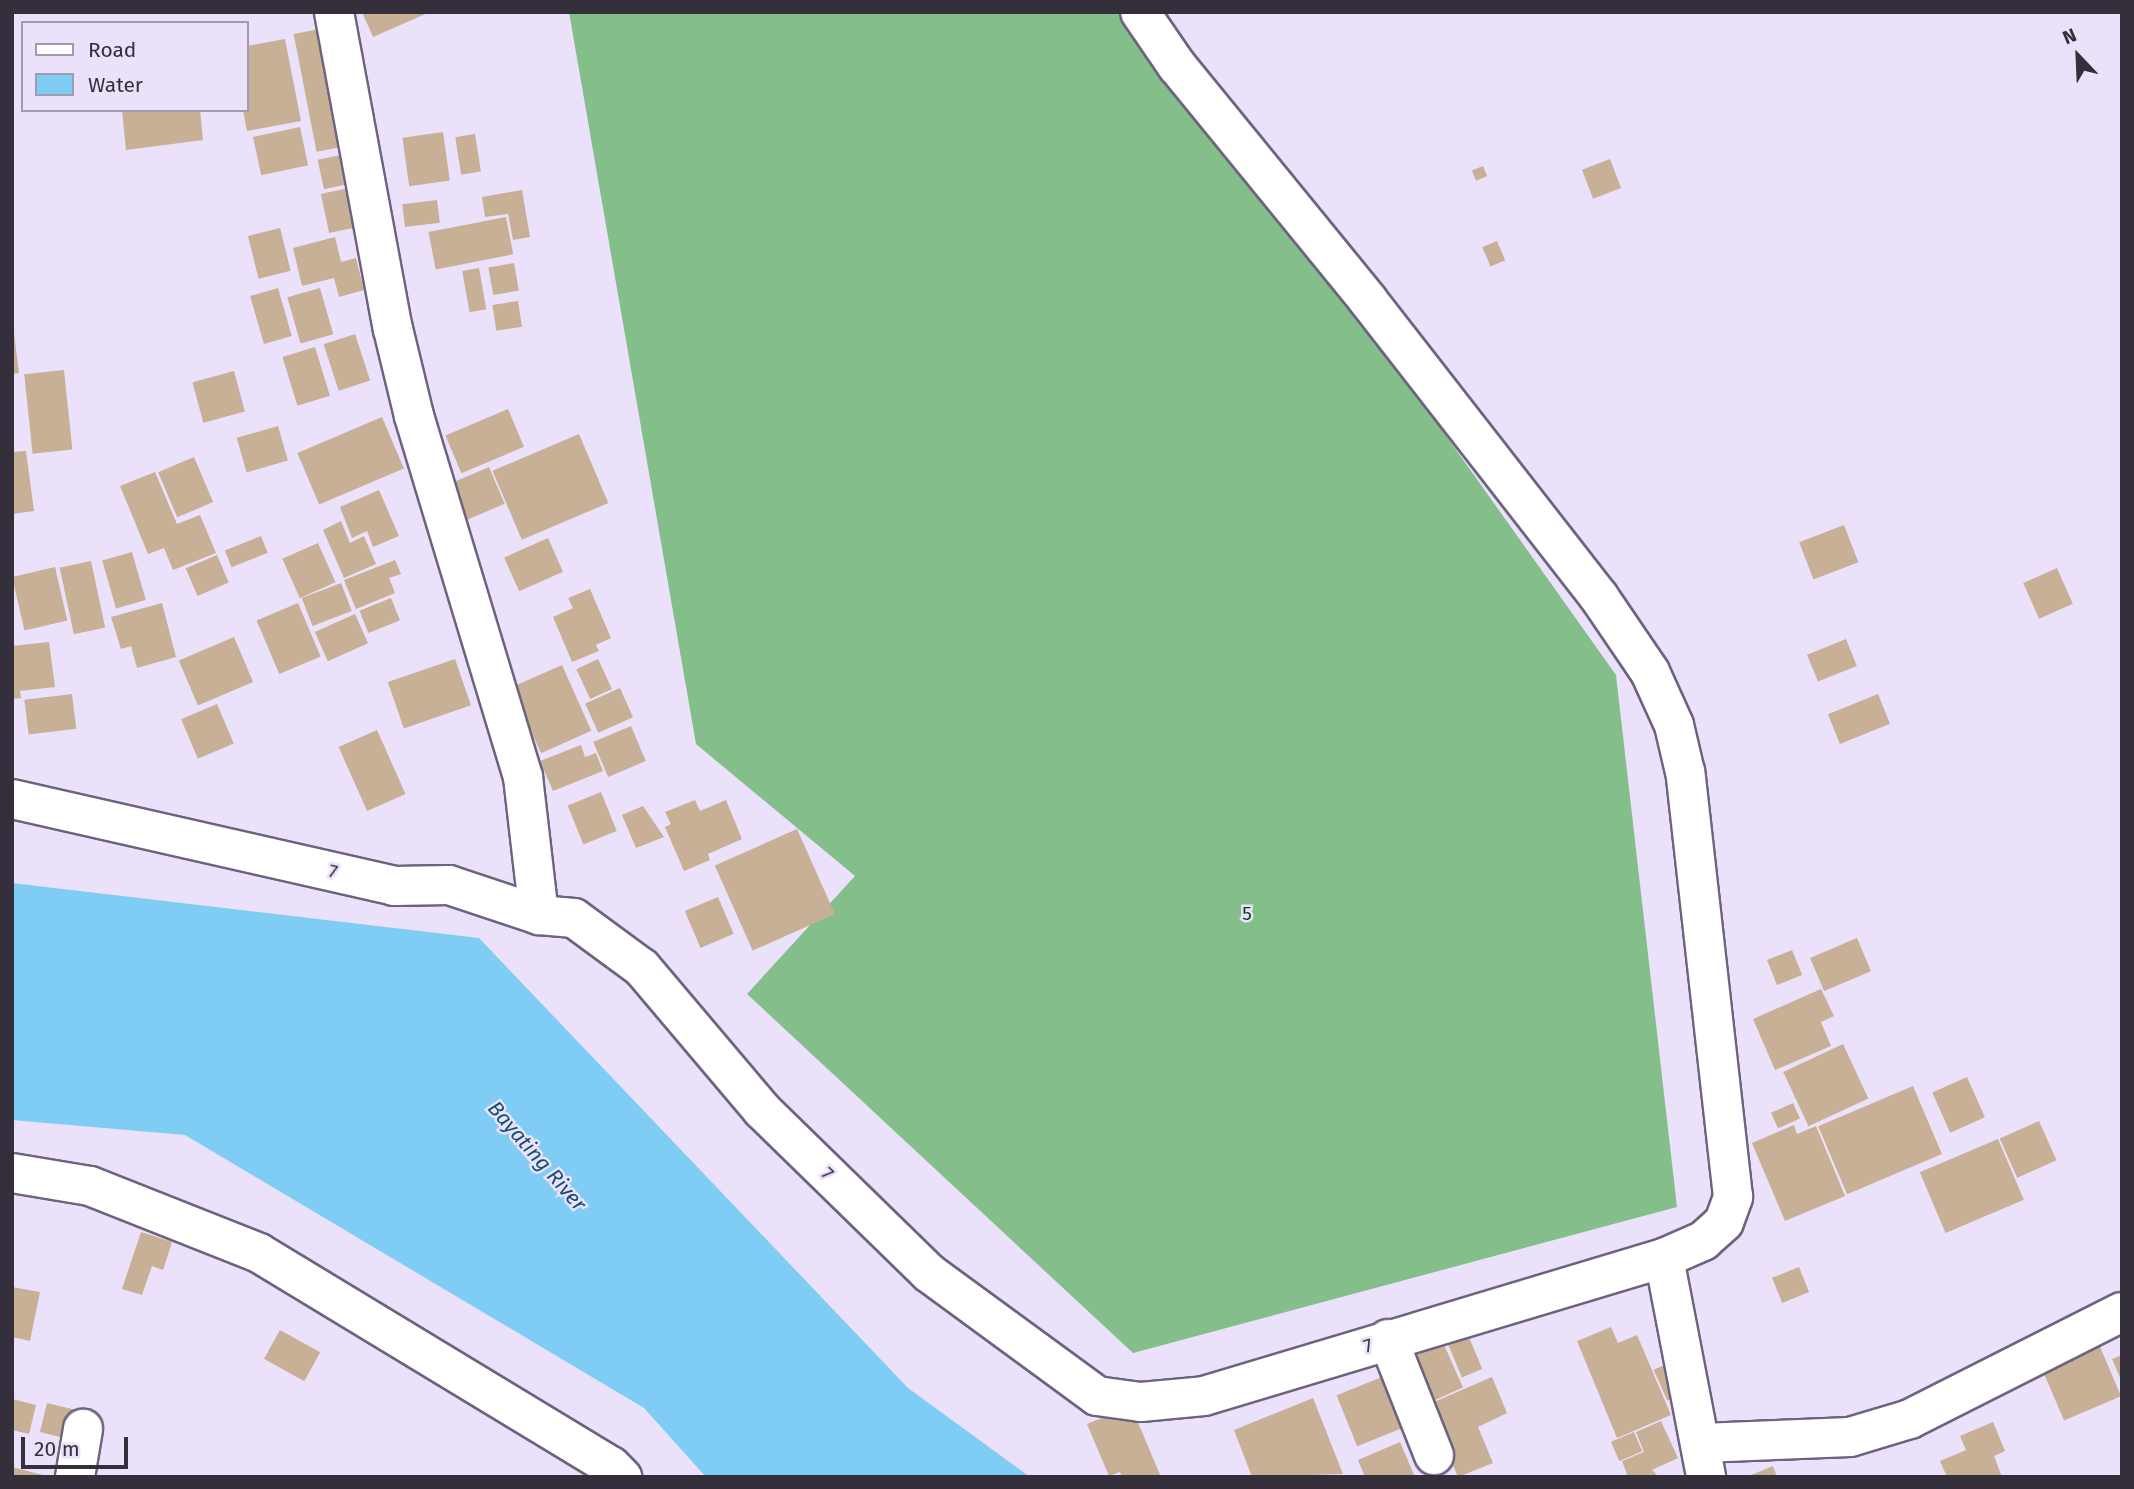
<!DOCTYPE html>
<html>
<head>
<meta charset="utf-8">
<style>
  body { margin:0 }
  #map { position:relative; width:2134px; height:1489px; overflow:hidden; background:#ece1fb; font-family:"Fira Sans",sans-serif }
  div>[style] { position:absolute }
  .forest>* { inset:0; background:#84be8a }
  .water>* { inset:0; background:#7fccf4 }
  .building>* { inset:0; background:#c7b095; transform-origin:0 0 }
  .roads { filter:drop-shadow(2px 0 #6e637f) drop-shadow(-2px 0 #6e637f) drop-shadow(0 2px #6e637f) drop-shadow(0 -2px #6e637f) }
  .minor>* { height:38px; margin:-19px; padding:0 19px; transform-origin:19px; border-radius:19px; background:#fff }
  span { translate:-50% -50%; white-space:nowrap; text-align:center; line-height:1.15; -webkit-text-stroke:5px #ece1fb; paint-order:stroke }
  .street-label { font-size:19px; color:#342f3b }
  .park-label { font-size:19px; color:#004312 }
  .water-label { font-size:21px; color:#12516c; font-style:italic }
  .frame { position:absolute; inset:0; border:14px solid #342f3b; pointer-events:none }
  .legend { position:absolute; left:21px; top:21px; width:228px; height:91px; box-sizing:border-box; background:#ece1fb; border:2px solid #a29aae; margin:0; padding:9px 12px; list-style:none; font-size:21px; color:#342f3b }
  .legend li { display:flex; align-items:center; gap:14px; height:35px }
  .legend b { width:35px; border:2px solid #a29aae }
  .north { position:absolute; left:2043px; top:21px; width:70px; height:70px; -webkit-text-stroke:5px #ece1fb; paint-order:stroke; rotate:337deg; font-size:19px; font-weight:700; line-height:28px; text-align:center; color:#342f3b }
  .north::after { content:''; display:block; margin:auto; width:24px; height:32px; background:#342f3b; clip-path:polygon(50% 0,100% 100%,50% 72%,0 100%) }
  .scale { position:absolute; left:21px; top:1437px; width:107px; height:32px; box-sizing:border-box; border:4px solid #342f3b; border-top:0; padding-left:9px; font-size:21px; line-height:24px; white-space:nowrap; color:#342f3b; -webkit-text-stroke:5px #ece1fb; paint-order:stroke }
</style>
</head>
<body>
<div id="map">
  <div class="forest">
    <i style="clip-path:polygon(569px 12px,1145px 12px,1616px 675px,1677px 1207px,1133px 1353px,747px 994px,855px 876px,696px 744px)"></i>
  </div>
  <div class="water">
    <i style="clip-path:polygon(12px 883px,479px 938px,908px 1388px,1030px 1477px,706px 1477px,644px 1408px,185px 1135px,12px 1120px)"></i>
  </div>
  <div class="building">
    <i style="clip-path:polygon(362px 12px,430px 12px,373px 37px)"></i>
    <i style="left:330px;top:27px;width:120px;height:37px;rotate:79deg"></i>
    <i style="clip-path:polygon(285px 39px,301px 121px,247px 131px,243px 110px,247px 110px,247px 46px)"></i>
    <i style="clip-path:polygon(122px 110px,200px 110px,203px 140px,126px 150px)"></i>
    <i style="left:300px;top:127px;width:39px;height:48px;rotate:78deg"></i>
    <i style="left:443px;top:132px;width:49px;height:41px;rotate:82deg"></i>
    <i style="left:475px;top:134px;width:38px;height:20px;rotate:81deg"></i>
    <i style="left:350px;top:153px;width:30px;height:33px;rotate:78deg"></i>
    <i style="left:1610px;top:159px;width:31px;height:30px;rotate:69deg"></i>
    <i style="left:1483px;top:166px;width:11px;height:12px;rotate:68deg"></i>
    <i style="left:358px;top:186px;width:40px;height:38px;rotate:78deg"></i>
    <i style="clip-path:polygon(522px 190px,530px 237px,513px 240px,508px 214px,485px 217px,482px 197px)"></i>
    <i style="left:437px;top:200px;width:23px;height:35px;rotate:83deg"></i>
    <i style="left:506px;top:217px;width:38px;height:79px;rotate:79deg"></i>
    <i style="left:280px;top:228px;width:44px;height:33px;rotate:76deg"></i>
    <i style="clip-path:polygon(335px 237px,341px 262px,356px 258px,364px 290px,339px 297px,334px 278px,302px 286px,293px 248px)"></i>
    <i style="left:1497px;top:241px;width:21px;height:16px;rotate:67deg"></i>
    <i style="left:514px;top:263px;width:28px;height:26px;rotate:80deg"></i>
    <i style="left:479px;top:268px;width:42px;height:17px;rotate:80deg"></i>
    <i style="left:278px;top:288px;width:50px;height:29px;rotate:74deg"></i>
    <i style="left:320px;top:288px;width:48px;height:34px;rotate:74deg"></i>
    <i style="left:518px;top:301px;width:26px;height:26px;rotate:81deg"></i>
    <i style="clip-path:polygon(12px 318px,19px 373px,12px 374px)"></i>
    <i style="left:355px;top:334px;width:49px;height:33px;rotate:72deg"></i>
    <i style="left:315px;top:347px;width:51px;height:34px;rotate:73deg"></i>
    <i style="left:64px;top:370px;width:80px;height:40px;rotate:84deg"></i>
    <i style="left:234px;top:371px;width:42px;height:43px;rotate:75deg"></i>
    <i style="left:508px;top:409px;width:41px;height:68px;rotate:67deg"></i>
    <i style="left:382px;top:417px;width:56px;height:92px;rotate:67deg"></i>
    <i style="left:278px;top:426px;width:36px;height:43px;rotate:74deg"></i>
    <i style="left:579px;top:434px;width:75px;height:94px;rotate:67deg"></i>
    <i style="clip-path:polygon(26px 451px,34px 511px,12px 514px,12px 452px)"></i>
    <i style="left:194px;top:457px;width:49px;height:39px;rotate:67deg"></i>
    <i style="left:489px;top:467px;width:40px;height:49px;rotate:67deg"></i>
    <i style="clip-path:polygon(155px 472px,177px 524px,200px 515px,216px 553px,173px 570px,164px 548px,148px 554px,120px 486px)"></i>
    <i style="clip-path:polygon(379px 490px,399px 536px,373px 547px,367px 531px,352px 538px,340px 507px)"></i>
    <i style="clip-path:polygon(341px 521px,350px 543px,364px 536px,376px 564px,344px 578px,323px 530px)"></i>
    <i style="left:1844px;top:525px;width:40px;height:48px;rotate:69deg"></i>
    <i style="left:261px;top:536px;width:18px;height:39px;rotate:68deg"></i>
    <i style="left:548px;top:538px;width:37px;height:48px;rotate:66deg"></i>
    <i style="left:318px;top:543px;width:43px;height:39px;rotate:66deg"></i>
    <i style="left:132px;top:552px;width:50px;height:31px;rotate:74deg"></i>
    <i style="left:217px;top:555px;width:30px;height:34px;rotate:67deg"></i>
    <i style="clip-path:polygon(395px 560px,401px 574px,389px 578px,395px 593px,356px 609px,344px 580px)"></i>
    <i style="left:91px;top:561px;width:68px;height:32px;rotate:78deg"></i>
    <i style="left:55px;top:567px;width:55px;height:44px;rotate:77deg"></i>
    <i style="left:2057px;top:568px;width:39px;height:37px;rotate:66deg"></i>
    <i style="left:341px;top:583px;width:30px;height:42px;rotate:69deg"></i>
    <i style="clip-path:polygon(590px 589px,611px 638px,596px 645px,599px 651px,572px 662px,553px 617px,573px 608px,568px 598px)"></i>
    <i style="left:391px;top:598px;width:24px;height:34px;rotate:68deg"></i>
    <i style="clip-path:polygon(162px 603px,176px 657px,137px 668px,131px 646px,121px 649px,111px 617px)"></i>
    <i style="left:298px;top:603px;width:58px;height:45px;rotate:67deg"></i>
    <i style="left:355px;top:614px;width:32px;height:44px;rotate:66deg"></i>
    <i style="left:234px;top:637px;width:49px;height:60px;rotate:67deg"></i>
    <i style="left:1846px;top:639px;width:29px;height:42px;rotate:68deg"></i>
    <i style="clip-path:polygon(49px 642px,55px 687px,20px 691px,21px 698px,12px 699px,12px 646px)"></i>
    <i style="left:455px;top:659px;width:49px;height:71px;rotate:71deg"></i>
    <i style="left:598px;top:659px;width:33px;height:24px;rotate:65deg"></i>
    <i style="left:562px;top:665px;width:72px;height:55px;rotate:66deg"></i>
    <i style="left:620px;top:688px;width:32px;height:38px;rotate:66deg"></i>
    <i style="left:72px;top:694px;width:35px;height:48px;rotate:83deg"></i>
    <i style="left:1878px;top:694px;width:32px;height:54px;rotate:68deg"></i>
    <i style="left:217px;top:704px;width:43px;height:39px;rotate:67deg"></i>
    <i style="left:631px;top:726px;width:38px;height:41px;rotate:67deg"></i>
    <i style="left:377px;top:730px;width:70px;height:42px;rotate:66deg"></i>
    <i style="clip-path:polygon(581px 745px,585px 757px,596px 753px,603px 771px,553px 791px,540px 761px)"></i>
    <i style="left:601px;top:792px;width:42px;height:36px;rotate:68deg"></i>
    <i style="clip-path:polygon(695px 800px,700px 811px,726px 800px,742px 839px,708px 854px,710px 860px,684px 871px,665px 827px,671px 824px,665px 812px)"></i>
    <i style="clip-path:polygon(643px 806px,664px 837px,636px 848px,622px 815px)"></i>
    <i style="left:797px;top:829px;width:93px;height:90px;rotate:66deg"></i>
    <i style="left:718px;top:897px;width:40px;height:36px;rotate:67deg"></i>
    <i style="left:1857px;top:938px;width:36px;height:51px;rotate:67deg"></i>
    <i style="left:1792px;top:950px;width:27px;height:27px;rotate:68deg"></i>
    <i style="clip-path:polygon(1821px 989px,1834px 1016px,1821px 1022px,1831px 1046px,1775px 1070px,1753px 1019px)"></i>
    <i style="left:1843px;top:1044px;width:60px;height:66px;rotate:65deg"></i>
    <i style="left:1967px;top:1077px;width:44px;height:38px;rotate:66deg"></i>
    <i style="left:1913px;top:1086px;width:74px;height:103px;rotate:67deg"></i>
    <i style="left:1793px;top:1103px;width:17px;height:24px;rotate:66deg"></i>
    <i style="left:2039px;top:1121px;width:43px;height:43px;rotate:66deg"></i>
    <i style="clip-path:polygon(1794px 1125px,1797px 1134px,1816px 1126px,1845px 1196px,1785px 1221px,1752px 1143px)"></i>
    <i style="left:1998px;top:1139px;width:66px;height:85px;rotate:67deg"></i>
    <i style="clip-path:polygon(141px 1232px,172px 1242px,163px 1270px,152px 1266px,142px 1295px,122px 1289px)"></i>
    <i style="left:1799px;top:1267px;width:27px;height:29px;rotate:68deg"></i>
    <i style="clip-path:polygon(12px 1287px,40px 1292px,30px 1341px,12px 1337px)"></i>
    <i style="left:1462px;top:1321px;width:52px;height:22px;rotate:67deg"></i>
    <i style="clip-path:polygon(1611px 1327px,1618px 1343px,1637px 1335px,1671px 1415px,1617px 1438px,1577px 1341px)"></i>
    <i style="left:1437px;top:1329px;width:64px;height:37px;rotate:66deg"></i>
    <i style="left:280px;top:1330px;width:46px;height:33px;rotate:29deg"></i>
    <i style="left:2098px;top:1342px;width:59px;height:62px;rotate:67deg"></i>
    <i style="clip-path:polygon(2122px 1355px,2122px 1382px,2112px 1359px)"></i>
    <i style="left:1671px;top:1362px;width:34px;height:19px;rotate:66deg"></i>
    <i style="left:1382px;top:1377px;width:55px;height:49px;rotate:68deg"></i>
    <i style="clip-path:polygon(1492px 1377px,1507px 1413px,1478px 1427px,1493px 1463px,1458px 1477px,1427px 1405px)"></i>
    <i style="clip-path:polygon(1313px 1398px,1343px 1474px,1252px 1477px,1234px 1430px)"></i>
    <i style="clip-path:polygon(12px 1399px,36px 1405px,29px 1434px,12px 1430px)"></i>
    <i style="clip-path:polygon(47px 1403px,76px 1410px,74px 1420px,65px 1418px,60px 1437px,40px 1432px)"></i>
    <i style="clip-path:polygon(1131px 1406px,1161px 1477px,1122px 1477px,1120px 1472px,1109px 1476px,1087px 1424px)"></i>
    <i style="clip-path:polygon(1661px 1421px,1678px 1458px,1652px 1470px,1659px 1477px,1628px 1477px,1622px 1461px,1644px 1452px,1636px 1432px)"></i>
    <i style="clip-path:polygon(1993px 1422px,2005px 1451px,1994px 1456px,2002px 1477px,1947px 1477px,1940px 1461px,1966px 1450px,1960px 1436px)"></i>
    <i style="left:1634px;top:1432px;width:21px;height:25px;rotate:67deg"></i>
    <i style="clip-path:polygon(1400px 1442px,1415px 1477px,1365px 1477px,1358px 1460px)"></i>
    <i style="clip-path:polygon(1773px 1466px,1777px 1477px,1752px 1477px,1751px 1475px)"></i>
    <i style="clip-path:polygon(12px 1467px,47px 1476px,47px 1477px,12px 1477px)"></i>
  </div>
  <div class="roads">
    <div class="minor">
      <i style="left:334px;top:12px;width:322px;rotate:79.5deg"></i>
      <i style="left:393px;top:329px;width:89px;rotate:76.4deg"></i>
      <i style="left:414px;top:416px;width:377px;rotate:73.2deg"></i>
      <i style="left:523px;top:777px;width:139px;rotate:83.4deg"></i>
      <i style="left:12px;top:799px;width:392px;rotate:12.8deg"></i>
      <i style="left:394px;top:886px;width:55px;rotate:-1deg"></i>
      <i style="left:449px;top:885px;width:95px;rotate:18.4deg"></i>
      <i style="left:539px;top:915px;width:35px;rotate:5deg"></i>
      <i style="left:574px;top:918px;width:84px;rotate:36.3deg"></i>
      <i style="left:642px;top:968px;width:186px;rotate:49.8deg"></i>
      <i style="left:762px;top:1110px;width:233px;rotate:44.3deg"></i>
      <i style="left:929px;top:1273px;width:208px;rotate:36.2deg"></i>
      <i style="left:1097px;top:1396px;width:44px;rotate:7.8deg"></i>
      <i style="left:1141px;top:1402px;width:63px;rotate:-5.4deg"></i>
      <i style="left:1204px;top:1396px;width:480px;rotate:-16.7deg"></i>
      <i style="left:1664px;top:1258px;width:43px;rotate:-23.6deg"></i>
      <i style="left:1703px;top:1241px;width:28px;rotate:-42deg"></i>
      <i style="left:1724px;top:1222px;width:27px;rotate:-70deg"></i>
      <i style="left:1733px;top:1197px;width:428px;rotate:-96.4deg"></i>
      <i style="left:1685px;top:772px;width:48px;rotate:-103.2deg"></i>
      <i style="left:1674px;top:725px;width:58px;rotate:-114.4deg"></i>
      <i style="left:1650px;top:672px;width:91px;rotate:-124.2deg"></i>
      <i style="left:1599px;top:597px;width:376px;rotate:-127.9deg"></i>
      <i style="left:1368px;top:300px;width:302px;rotate:-129.2deg"></i>
      <i style="left:1177px;top:66px;width:65px;rotate:-124.4deg"></i>
      <i style="left:12px;top:1173px;width:79px;rotate:9.5deg"></i>
      <i style="left:90px;top:1186px;width:182px;rotate:21.6deg"></i>
      <i style="left:259px;top:1253px;width:411px;rotate:31.2deg"></i>
      <i style="left:611px;top:1466px;width:16px;rotate:45deg"></i>
      <i style="left:1664px;top:1258px;width:223px;rotate:79.1deg"></i>
      <i style="left:1388px;top:1339px;width:125px;rotate:68.4deg"></i>
      <i style="left:1702px;top:1443px;width:148px;rotate:-2.3deg"></i>
      <i style="left:1850px;top:1437px;width:63px;rotate:-16.7deg"></i>
      <i style="left:1910px;top:1419px;width:237px;rotate:-26.8deg"></i>
      <i style="left:75px;top:1477px;width:49px;rotate:-80.5deg"></i>
    </div>
  </div>
  <div class="street-label">
    <span style="left:333px;top:872px;rotate:13deg">7</span>
    <span style="left:827px;top:1174px;rotate:45deg">7</span>
    <span style="left:1368px;top:1346px;rotate:-17deg">7</span>
  </div>
  <div class="park-label">
    <span style="left:1247px;top:914px">5</span>
  </div>
  <div class="water-label">
    <span style="left:537px;top:1156px;rotate:49deg">Bayating River</span>
  </div>
  <div class="frame"></div>
  <ul class="legend">
  <li><b style="height:9px;background:#fff"></b>Road</li>
  <li><b style="height:19px;background:#7fccf4"></b>Water</li>
  </ul>
  <div class="north">N</div>
  <div class="scale">20 m</div>
</div>
</body>
</html>
